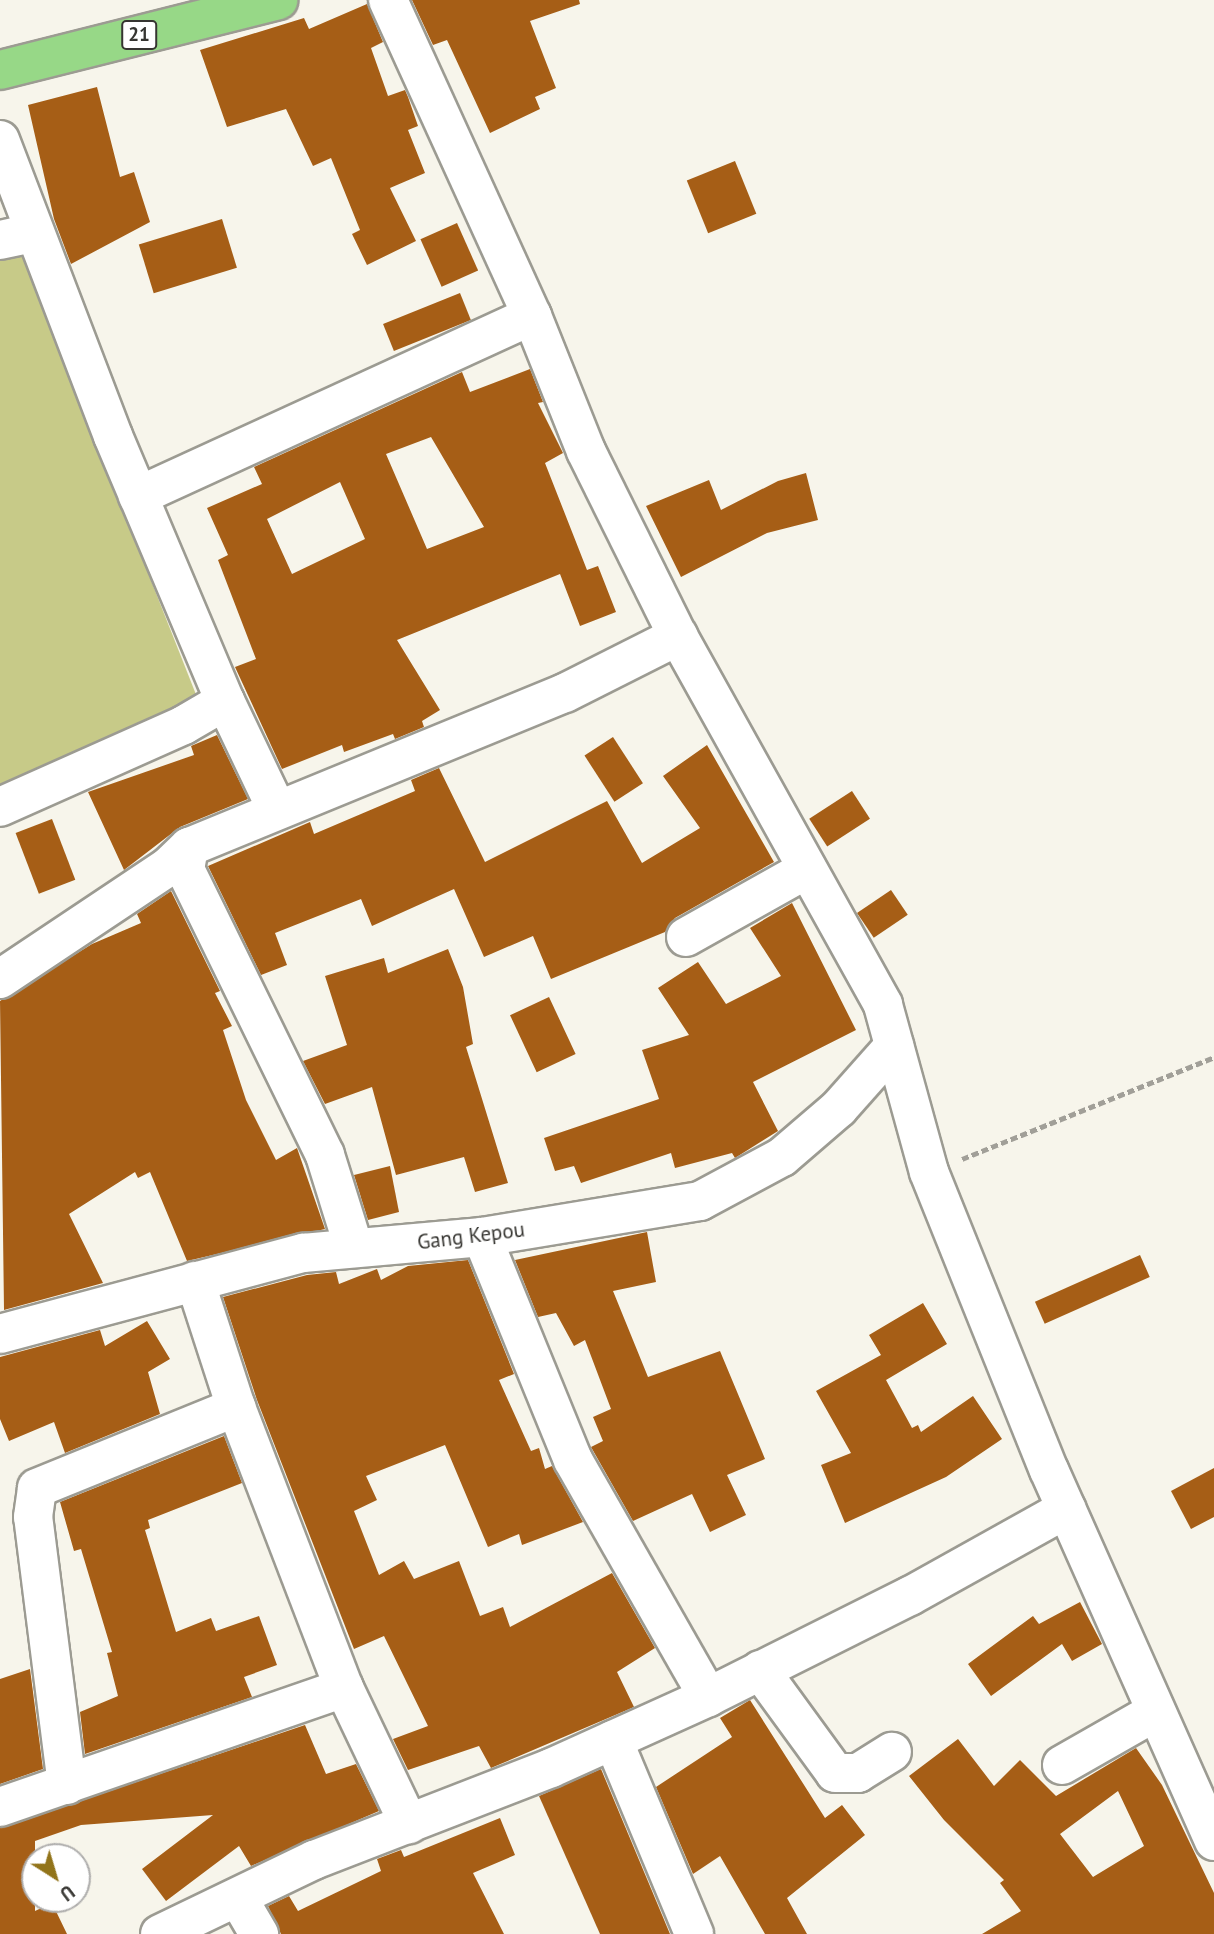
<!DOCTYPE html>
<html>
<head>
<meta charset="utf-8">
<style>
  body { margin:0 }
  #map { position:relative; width:1214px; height:1934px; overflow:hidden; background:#f7f5eb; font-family:"PT Sans",sans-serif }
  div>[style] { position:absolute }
  .green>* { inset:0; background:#c7ca88 }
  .building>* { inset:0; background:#a65e16; transform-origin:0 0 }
  .path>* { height:4.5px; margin-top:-2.25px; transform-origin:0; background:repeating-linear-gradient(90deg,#a19f98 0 7px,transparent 0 10.5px) }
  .roads { filter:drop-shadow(2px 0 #9c9b92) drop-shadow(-2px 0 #9c9b92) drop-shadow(0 2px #9c9b92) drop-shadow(0 -2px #9c9b92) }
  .minor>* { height:38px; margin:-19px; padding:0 19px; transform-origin:19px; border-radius:19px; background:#fff }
  .highway>* { height:38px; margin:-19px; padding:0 19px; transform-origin:19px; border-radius:19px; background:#97d887 }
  span { translate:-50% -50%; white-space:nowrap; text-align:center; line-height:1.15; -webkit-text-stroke:7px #fff; paint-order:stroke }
  .shield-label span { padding:2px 5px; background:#fff; border:2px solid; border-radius:5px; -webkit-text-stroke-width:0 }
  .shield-label { font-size:19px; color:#363531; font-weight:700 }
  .street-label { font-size:21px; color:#363531 }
  .north { position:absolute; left:21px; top:1843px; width:70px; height:70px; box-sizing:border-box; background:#fff; border:2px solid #afaead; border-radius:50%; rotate:143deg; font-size:19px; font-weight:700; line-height:28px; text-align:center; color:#363531 }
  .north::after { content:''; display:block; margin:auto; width:24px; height:32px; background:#92741a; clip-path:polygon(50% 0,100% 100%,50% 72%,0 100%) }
</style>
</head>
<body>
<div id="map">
  <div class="green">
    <i style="clip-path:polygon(21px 251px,210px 730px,0 814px,0 259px)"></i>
  </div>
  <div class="building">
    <i style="clip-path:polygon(412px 0,579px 0,580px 4px,530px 21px,556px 88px,535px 97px,540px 109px,490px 133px,447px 40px,433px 45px)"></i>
    <i style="clip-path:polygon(367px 4px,383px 42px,371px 48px,388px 96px,405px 90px,408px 97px,418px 126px,408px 130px,425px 173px,390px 188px,416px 241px,367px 265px,352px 234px,360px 230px,331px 158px,313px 166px,286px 109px,227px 127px,200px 50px,304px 18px,309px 29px)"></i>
    <i style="clip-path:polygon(97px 87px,120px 177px,134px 172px,150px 222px,71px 264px,54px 219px,28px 105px)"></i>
    <i style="left:735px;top:161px;width:57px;height:52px;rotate:68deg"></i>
    <i style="left:222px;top:219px;width:51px;height:87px;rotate:73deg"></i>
    <i style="left:457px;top:223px;width:52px;height:40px;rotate:66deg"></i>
    <i style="left:460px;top:293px;width:29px;height:83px;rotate:68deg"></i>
    <i style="clip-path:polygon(evenodd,530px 369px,543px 402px,538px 403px,563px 453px,545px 463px,587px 570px,598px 566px,616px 612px,580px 626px,560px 574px,397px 640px,440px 710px,422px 721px,424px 727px,395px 739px,393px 734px,344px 752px,342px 745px,282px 769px,235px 667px,256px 659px,218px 560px,228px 555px,207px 508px,262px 484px,254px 467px,462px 372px,470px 392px,530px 369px,431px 437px,484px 527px,427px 549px,386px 454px,431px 437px,530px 369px,340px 482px,365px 539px,292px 574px,267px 519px,340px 482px)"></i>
    <i style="clip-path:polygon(806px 473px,818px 520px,767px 533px,681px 577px,646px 506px,709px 480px,721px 510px,778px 481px)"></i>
    <i style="clip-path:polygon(217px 735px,248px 799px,180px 827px,124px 870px,88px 792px,194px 755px,191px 746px)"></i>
    <i style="left:613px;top:737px;width:55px;height:34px;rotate:57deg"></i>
    <i style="clip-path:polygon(707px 745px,774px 862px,675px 918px,665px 932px,551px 979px,533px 936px,484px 957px,454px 889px,372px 926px,361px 899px,275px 933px,287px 965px,261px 975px,208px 866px,310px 822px,314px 834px,415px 791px,411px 780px,439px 768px,485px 862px,607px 801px,642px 863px,700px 828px,663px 776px)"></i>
    <i style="left:852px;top:791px;width:33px;height:51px;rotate:57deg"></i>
    <i style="left:52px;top:819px;width:65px;height:39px;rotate:69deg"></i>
    <i style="left:891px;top:890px;width:30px;height:41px;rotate:56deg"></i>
    <i style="clip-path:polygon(171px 891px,220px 991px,215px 993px,232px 1026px,223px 1030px,246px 1100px,276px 1160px,297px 1148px,325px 1229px,187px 1261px,150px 1172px,138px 1178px,135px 1172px,69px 1214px,103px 1283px,4px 1310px,0 1001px,92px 944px,141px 923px,137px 914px)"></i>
    <i style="clip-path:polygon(792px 903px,856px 1030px,753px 1082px,778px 1131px,735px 1158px,732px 1153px,675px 1168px,671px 1153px,581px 1183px,574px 1166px,555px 1171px,544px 1138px,659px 1099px,642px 1050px,689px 1035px,658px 988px,698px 962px,726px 1004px,781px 976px,750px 928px)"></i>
    <i style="clip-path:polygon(448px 949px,463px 987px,473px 1044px,466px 1047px,508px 1183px,475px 1192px,464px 1157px,396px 1175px,372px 1087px,325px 1104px,303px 1061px,347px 1045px,325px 976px,384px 958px,388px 973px)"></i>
    <i style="left:549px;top:997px;width:63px;height:43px;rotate:65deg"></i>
    <i style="clip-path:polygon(390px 1166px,399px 1212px,368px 1220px,354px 1175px)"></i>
    <i style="clip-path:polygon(647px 1232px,656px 1282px,613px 1291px,648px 1377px,720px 1351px,765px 1459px,727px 1475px,746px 1515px,710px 1532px,692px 1494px,633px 1521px,591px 1447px,603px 1441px,593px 1417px,611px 1409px,585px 1340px,574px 1346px,556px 1313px,538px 1317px,515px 1260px)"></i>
    <i style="left:1140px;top:1255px;width:24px;height:115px;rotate:66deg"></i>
    <i style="clip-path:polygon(468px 1260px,514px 1374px,499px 1380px,531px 1451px,539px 1448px,545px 1469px,552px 1466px,583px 1522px,522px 1545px,519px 1534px,488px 1547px,445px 1445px,366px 1476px,377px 1500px,354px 1511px,379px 1575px,404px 1561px,414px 1579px,459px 1561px,480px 1616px,503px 1607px,510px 1627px,612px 1573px,655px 1648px,617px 1672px,634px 1707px,491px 1768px,479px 1746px,408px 1770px,393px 1739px,428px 1726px,384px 1636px,354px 1649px,257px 1400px,223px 1297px,307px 1275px,336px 1272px,339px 1284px,377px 1269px,381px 1280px,408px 1266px)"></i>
    <i style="clip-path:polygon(923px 1303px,947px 1344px,886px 1380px,912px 1428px,918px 1425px,921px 1432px,973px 1396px,1002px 1439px,946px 1477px,845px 1523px,821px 1465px,851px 1453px,816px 1391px,881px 1355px,869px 1335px)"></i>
    <i style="clip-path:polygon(147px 1321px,170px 1359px,148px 1372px,160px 1414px,65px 1453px,54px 1422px,9px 1441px,0 1419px,0 1357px,100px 1330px,105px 1346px)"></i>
    <i style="clip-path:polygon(224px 1436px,242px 1483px,148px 1520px,150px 1528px,145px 1530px,176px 1632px,211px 1618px,216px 1631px,259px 1616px,277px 1665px,244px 1677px,252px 1697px,85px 1754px,80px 1712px,118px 1696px,107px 1653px,112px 1652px,81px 1549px,74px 1551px,60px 1502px)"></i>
    <i style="clip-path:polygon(1214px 1468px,1214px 1517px,1191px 1529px,1171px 1491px)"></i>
    <i style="clip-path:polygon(1080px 1602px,1102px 1644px,1072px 1661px,1062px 1644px,991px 1696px,968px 1664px,1033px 1616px,1039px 1624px)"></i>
    <i style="clip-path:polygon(30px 1669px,43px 1769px,0 1784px,0 1679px)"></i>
    <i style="clip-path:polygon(750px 1700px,825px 1818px,842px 1805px,865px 1835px,787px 1898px,807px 1934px,765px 1934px,720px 1856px,693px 1874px,656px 1787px,732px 1737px,720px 1718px)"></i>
    <i style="clip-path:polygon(305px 1725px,326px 1774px,356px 1764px,379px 1811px,251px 1866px,239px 1846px,166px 1901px,142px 1869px,213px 1815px,81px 1825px,35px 1841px,35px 1911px,52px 1903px,67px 1934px,0 1934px,0 1828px)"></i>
    <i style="clip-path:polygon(evenodd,958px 1739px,994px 1786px,1020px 1760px,1056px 1796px,1136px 1748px,1162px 1785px,1214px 1893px,1214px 1934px,982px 1934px,1021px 1911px,1000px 1883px,1004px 1880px,944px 1820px,909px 1776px,958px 1739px,1118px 1791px,1144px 1846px,1093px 1877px,1060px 1834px,1118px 1791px)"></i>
    <i style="clip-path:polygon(601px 1769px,670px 1934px,600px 1934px,539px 1796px)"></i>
    <i style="clip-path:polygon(500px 1818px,515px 1855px,473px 1873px,504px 1934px,281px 1934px,268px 1906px,289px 1896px,298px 1911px,381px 1871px,377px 1859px,401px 1850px,404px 1857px)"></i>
  </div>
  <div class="path">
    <i style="left:962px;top:1159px;width:272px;rotate:-22deg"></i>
  </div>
  <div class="roads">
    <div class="minor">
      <i style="left:388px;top:0;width:347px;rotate:65.5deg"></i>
      <i style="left:532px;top:316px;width:145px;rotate:68.2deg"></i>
      <i style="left:586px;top:451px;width:207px;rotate:63.6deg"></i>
      <i style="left:678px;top:636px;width:422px;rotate:60.9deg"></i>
      <i style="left:883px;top:1005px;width:173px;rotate:74.6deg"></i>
      <i style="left:929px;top:1172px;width:321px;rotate:68.1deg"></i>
      <i style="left:1049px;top:1470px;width:406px;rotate:66deg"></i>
      <i style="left:0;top:140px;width:317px;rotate:69.1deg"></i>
      <i style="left:113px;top:436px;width:288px;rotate:67.1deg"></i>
      <i style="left:225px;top:701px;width:48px;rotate:149.7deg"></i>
      <i style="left:184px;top:725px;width:201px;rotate:156deg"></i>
      <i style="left:0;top:240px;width:34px;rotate:-12deg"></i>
      <i style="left:138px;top:496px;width:433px;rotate:-24.6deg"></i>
      <i style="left:225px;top:701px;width:121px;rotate:64.5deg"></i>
      <i style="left:189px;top:847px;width:22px;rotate:100deg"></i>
      <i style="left:185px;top:869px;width:318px;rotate:63.9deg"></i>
      <i style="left:325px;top:1155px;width:97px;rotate:72.7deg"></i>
      <i style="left:686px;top:937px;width:139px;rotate:-29.3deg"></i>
      <i style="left:0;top:979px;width:202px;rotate:-33.7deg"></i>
      <i style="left:168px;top:867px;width:29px;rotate:-44deg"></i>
      <i style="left:189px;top:847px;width:406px;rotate:-22.3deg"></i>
      <i style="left:565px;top:693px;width:127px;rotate:-26.8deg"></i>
      <i style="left:482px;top:1237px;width:241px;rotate:67.8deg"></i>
      <i style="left:573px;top:1460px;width:273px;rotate:60.3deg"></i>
      <i style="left:195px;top:1281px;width:133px;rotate:72deg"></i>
      <i style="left:236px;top:1407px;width:301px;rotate:69deg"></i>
      <i style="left:344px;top:1688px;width:151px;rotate:64.5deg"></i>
      <i style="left:0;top:1334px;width:314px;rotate:-15deg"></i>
      <i style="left:303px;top:1253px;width:180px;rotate:-5.1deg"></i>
      <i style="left:482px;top:1237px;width:221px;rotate:-9.4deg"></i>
      <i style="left:700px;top:1201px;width:93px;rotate:-28.2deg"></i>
      <i style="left:782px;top:1157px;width:75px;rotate:-40.7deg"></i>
      <i style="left:839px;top:1108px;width:83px;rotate:-48.4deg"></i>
      <i style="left:760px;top:1670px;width:127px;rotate:53.9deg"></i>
      <i style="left:835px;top:1773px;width:23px"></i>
      <i style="left:858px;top:1773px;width:40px;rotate:-32deg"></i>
      <i style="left:613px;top:1740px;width:210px;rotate:67.3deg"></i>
      <i style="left:1062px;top:1765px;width:107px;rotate:-29.7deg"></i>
      <i style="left:67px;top:1785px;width:270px;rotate:-97.2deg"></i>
      <i style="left:33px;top:1517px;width:29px;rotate:-82deg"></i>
      <i style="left:37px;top:1488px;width:215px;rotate:-22.1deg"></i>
      <i style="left:0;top:1807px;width:364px;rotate:-19.1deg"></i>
      <i style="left:238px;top:1898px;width:42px;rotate:59.7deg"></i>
      <i style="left:160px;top:1934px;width:171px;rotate:-25.7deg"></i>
      <i style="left:314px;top:1860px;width:254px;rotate:-21.2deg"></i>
      <i style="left:551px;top:1768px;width:172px;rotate:-24.3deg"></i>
      <i style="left:708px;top:1697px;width:226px;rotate:-26.6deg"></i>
      <i style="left:910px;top:1596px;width:179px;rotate:-29.1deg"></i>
    </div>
    <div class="highway">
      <i style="left:0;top:70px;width:287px;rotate:-14.1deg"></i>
    </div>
  </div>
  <div class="shield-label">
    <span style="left:139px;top:35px">21</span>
  </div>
  <div class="street-label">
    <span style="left:471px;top:1236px;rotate:-7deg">Gang Kepou</span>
  </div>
  <div class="north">U</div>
</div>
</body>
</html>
